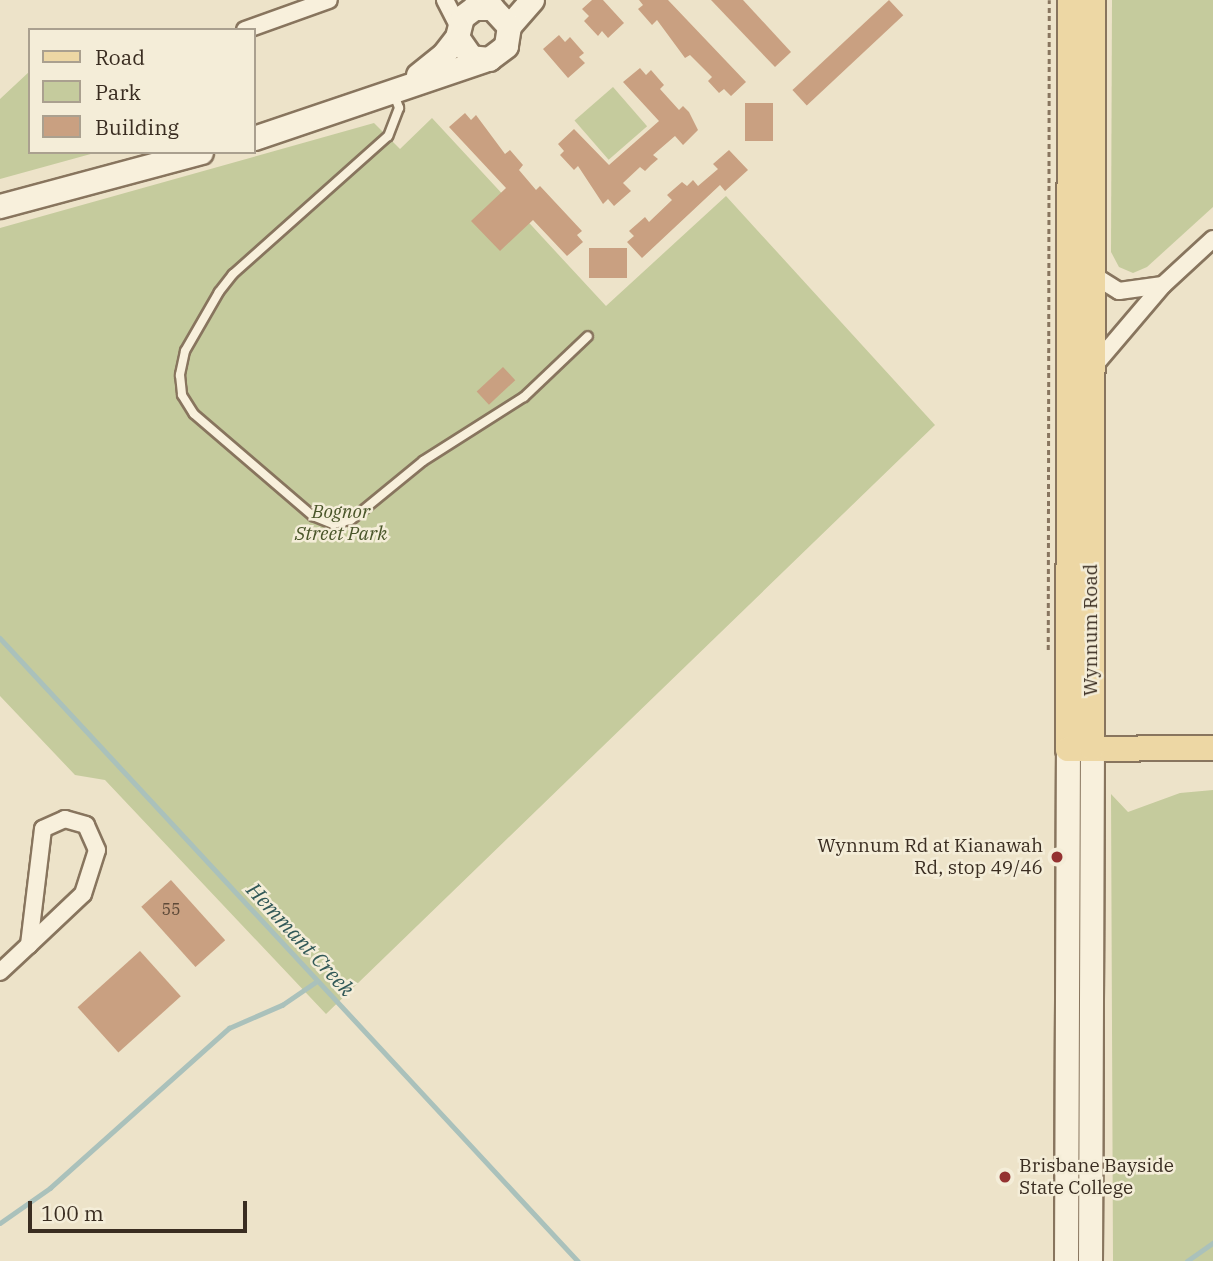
<!DOCTYPE html>
<html>
<head>
<meta charset="utf-8">
<style>
  body { margin:0 }
  #map { position:relative; width:1213px; height:1261px; overflow:hidden; background:#ede3c9; font-family:"IBM Plex Serif",serif }
  div>[style] { position:absolute }
  .green>* { inset:0; background:#c5cb9d; transform-origin:0 0 }
  .stream>* { height:4.5px; margin:-2.25px; padding:0 2.25px; transform-origin:2.25px; border-radius:2.25px; background:#aac1bb }
  .building>* { inset:0; background:#c9a081; transform-origin:0 0 }
  .path>* { height:2.5px; margin-top:-1.25px; transform-origin:0; background:repeating-linear-gradient(90deg,#88755e 0 5px,transparent 0 8.5px) }
  .roads { filter:drop-shadow(2px 0 #88755e) drop-shadow(-2px 0 #88755e) drop-shadow(0 2px #88755e) drop-shadow(0 -2px #88755e) }
  .lane>* { height:8px; margin:-4px; padding:0 4px; transform-origin:4px; border-radius:4px; background:#f8f0dc }
  .street>* { height:16px; margin:-8px; padding:0 8px; transform-origin:8px; border-radius:8px; background:#f8f0dc }
  .secondary>* { height:23px; margin:-11.5px; padding:0 11.5px; transform-origin:11.5px; border-radius:11.5px; background:#f8f0dc }
  .primary>* { height:24px; margin:-12px; padding:0 12px; transform-origin:12px; border-radius:12px; background:#edd7a4 }
  .dots>* { width:19px; height:19px; translate:-50% -50%; box-sizing:border-box; border:4px solid #f4edd8; border-radius:50% }
  span { translate:-50% -50%; white-space:nowrap; text-align:center; line-height:1.15; -webkit-text-stroke:5px #f4edd8; paint-order:stroke }
  .number-label { font-size:16px; color:#5e4a39 }
  .number-label span { -webkit-text-stroke-width:0 }
  .park-label { font-size:19px; color:#495529; font-style:italic }
  .street-label { font-size:19px; color:#3a2d21 }
  .poi-label { font-size:19px; color:#3a2d21 }
  .right { translate:-100% -50%; text-align:right }
  .left { translate:0 -50%; text-align:left }
  .water-label { font-size:21px; color:#315857; font-style:italic }
  .legend { position:absolute; left:28px; top:28px; width:228px; height:126px; box-sizing:border-box; background:#f4edd8; border:2px solid #aaa08f; margin:0; padding:9px 12px; list-style:none; font-size:21px; color:#3a2d21 }
  .legend li { display:flex; align-items:center; gap:14px; height:35px }
  .legend b { width:35px; border:2px solid #aaa08f }
  .scale { position:absolute; left:28px; top:1201px; width:219px; height:32px; box-sizing:border-box; border:4px solid #3a2d21; border-top:0; padding-left:9px; font-size:21px; line-height:24px; white-space:nowrap; color:#3a2d21; -webkit-text-stroke:5px #f4edd8; paint-order:stroke }
</style>
</head>
<body>
<div id="map">
  <div class="green">
    <i style="clip-path:polygon(1112px 0,1213px 0,1213px 207px,1147px 267px,1133px 273px,1119px 267px,1111px 252px)"></i>
    <i style="clip-path:polygon(30px 71px,30px 152px,98px 152px,0 179px,0 99px)"></i>
    <i style="left:613px;top:87px;width:52px;height:51px;rotate:49deg"></i>
    <i style="clip-path:polygon(432px 118px,606px 306px,726px 196px,935px 425px,326px 1014px,105px 780px,75px 775px,0 696px,0 228px,374px 123px,400px 149px)"></i>
    <i style="clip-path:polygon(1213px 790px,1213px 1261px,1113px 1261px,1111px 794px,1128px 812px,1180px 793px)"></i>
  </div>
  <div class="stream">
    <i style="left:0;top:638px;width:850px;rotate:47.15deg"></i>
    <i style="left:0;top:1223px;width:61px;rotate:-35deg"></i>
    <i style="left:50px;top:1188px;width:240px;rotate:-41.8deg"></i>
    <i style="left:229px;top:1028px;width:58px;rotate:-23.5deg"></i>
    <i style="left:282px;top:1005px;width:42px;rotate:-34.4deg"></i>
    <i style="left:1187px;top:1261px;width:32px;rotate:-35deg"></i>
  </div>
  <div class="building">
    <i style="clip-path:polygon(592px 0,603px 0,624px 23px,608px 38px,602px 31px,598px 36px,584px 21px,589px 16px,582px 9px)"></i>
    <i style="clip-path:polygon(639px 0,668px 0,746px 82px,731px 96px,724px 89px,719px 93px,708px 81px,712px 77px,690px 55px,685px 58px,657px 20px,652px 25px,638px 9px,643px 5px)"></i>
    <i style="clip-path:polygon(711px 0,743px 0,791px 52px,775px 67px)"></i>
    <i style="left:889px;top:0;width:21px;height:132px;rotate:47deg"></i>
    <i style="clip-path:polygon(559px 35px,565px 42px,570px 37px,584px 53px,579px 57px,585px 63px,568px 78px,543px 49px)"></i>
    <i style="clip-path:polygon(640px 68px,646px 75px,651px 70px,664px 85px,660px 89px,679px 110px,683px 106px,689px 112px,698px 130px,683px 145px,675px 136px,653px 155px,658px 159px,651px 165px,645px 171px,640px 167px,623px 183px,631px 191px,614px 206px,608px 199px,603px 204px,578px 166px,574px 170px,560px 155px,564px 151px,558px 144px,574px 129px,609px 165px,659px 121px,623px 82px)"></i>
    <i style="left:745px;top:103px;width:28px;height:38px"></i>
    <i style="clip-path:polygon(465px 113px,471px 120px,476px 115px,505px 154px,510px 150px,523px 165px,519px 170px,536px 190px,540px 186px,582px 231px,577px 235px,583px 242px,567px 256px,533px 220px,500px 251px,471px 221px,506px 188px,449px 127px)"></i>
    <i style="clip-path:polygon(729px 150px,748px 170px,725px 191px,720px 185px,642px 258px,627px 242px,634px 236px,629px 231px,645px 217px,649px 222px,672px 200px,667px 195px,682px 182px,687px 186px,693px 180px,698px 186px,718px 169px,713px 164px)"></i>
    <i style="left:589px;top:248px;width:38px;height:30px"></i>
    <i style="left:503px;top:367px;width:18px;height:36px;rotate:47deg"></i>
    <i style="left:171px;top:880px;width:81px;height:40px;rotate:48deg"></i>
    <i style="left:140px;top:951px;width:61px;height:84px;rotate:48deg"></i>
  </div>
  <div class="path">
    <i style="left:1048px;top:650px;width:650px;rotate:-89.91deg"></i>
  </div>
  <div class="roads">
    <div class="lane">
      <i style="left:393px;top:92px;width:17px;rotate:69deg"></i>
      <i style="left:399px;top:108px;width:30px;rotate:111deg"></i>
      <i style="left:388px;top:136px;width:208px;rotate:138.3deg"></i>
      <i style="left:233px;top:274px;width:23px;rotate:128deg"></i>
      <i style="left:219px;top:292px;width:68px;rotate:120deg"></i>
      <i style="left:185px;top:351px;width:25px;rotate:102deg"></i>
      <i style="left:180px;top:375px;width:20px;rotate:84deg"></i>
      <i style="left:182px;top:395px;width:22px;rotate:58deg"></i>
      <i style="left:194px;top:414px;width:157px;rotate:40.6deg"></i>
      <i style="left:313px;top:516px;width:22px;rotate:22deg"></i>
      <i style="left:333px;top:524px;width:18px;rotate:-13deg"></i>
      <i style="left:351px;top:520px;width:93px;rotate:-39.3deg"></i>
      <i style="left:423px;top:461px;width:120px;rotate:-32.4deg"></i>
      <i style="left:524px;top:397px;width:88px;rotate:-43.6deg"></i>
    </div>
    <div class="street">
      <i style="left:445px;top:0;width:28px;rotate:63deg"></i>
      <i style="left:245px;top:30px;width:89px;rotate:-19.7deg"></i>
      <i style="left:1090px;top:273px;width:34px;rotate:32deg"></i>
      <i style="left:1119px;top:291px;width:44px;rotate:-7.8deg"></i>
      <i style="left:1094px;top:366px;width:106px;rotate:-49.6deg"></i>
      <i style="left:1163px;top:285px;width:68px;rotate:-42.6deg"></i>
      <i style="left:0;top:972px;width:40px;rotate:-43deg"></i>
      <i style="left:29px;top:945px;width:74px;rotate:-43.4deg"></i>
      <i style="left:83px;top:894px;width:46px;rotate:-72.3deg"></i>
      <i style="left:97px;top:850px;width:27px;rotate:-114deg"></i>
      <i style="left:86px;top:825px;width:22px;rotate:-164deg"></i>
      <i style="left:65px;top:819px;width:24px;rotate:156deg"></i>
      <i style="left:43px;top:829px;width:117px;rotate:96.9deg"></i>
    </div>
    <div class="secondary">
      <i style="left:509px;top:26px;width:35px;rotate:-49deg"></i>
      <i style="left:418px;top:75px;width:32px;rotate:-39deg"></i>
      <i style="left:443px;top:55px;width:23px;rotate:-52deg"></i>
      <i style="left:457px;top:37px;width:21px;rotate:-76deg"></i>
      <i style="left:462px;top:17px;width:15px;rotate:-37deg"></i>
      <i style="left:474px;top:8px;width:18px"></i>
      <i style="left:492px;top:8px;width:25px;rotate:47deg"></i>
      <i style="left:509px;top:26px;width:20px;rotate:99deg"></i>
      <i style="left:506px;top:46px;width:21px;rotate:143deg"></i>
      <i style="left:489px;top:59px;width:18px;rotate:-174deg"></i>
      <i style="left:471px;top:57px;width:24px;rotate:-125deg"></i>
      <i style="left:254px;top:138px;width:243px;rotate:-18.7deg"></i>
      <i style="left:0;top:206px;width:208px;rotate:-15deg"></i>
      <i style="left:1066px;top:1261px;width:512px;rotate:-89.78deg"></i>
      <i style="left:1090px;top:1261px;width:513px;rotate:-89.78deg"></i>
    </div>
    <div class="primary">
      <i style="left:1070px;top:0;width:749px;rotate:90.15deg"></i>
      <i style="left:1068px;top:749px;width:145px;rotate:-0.4deg"></i>
      <i style="left:1092px;top:748px;width:748px;rotate:-89.92deg"></i>
    </div>
  </div>
  <div class="dots">
    <i style="left:1057px;top:857px;background:#943231"></i>
    <i style="left:1005px;top:1177px;background:#943231"></i>
  </div>
  <div class="number-label">
    <span style="left:171px;top:909px">55</span>
  </div>
  <div class="park-label">
    <span style="left:341px;top:523px">Bognor<br>Street Park</span>
  </div>
  <div class="street-label">
    <span style="left:1091px;top:630px;rotate:-90deg">Wynnum Road</span>
  </div>
  <div class="poi-label">
    <span class="right" style="left:1043px;top:857px">Wynnum Rd at Kianawah<br>Rd, stop 49/46</span>
    <span class="left" style="left:1019px;top:1177px">Brisbane Bayside<br>State College</span>
  </div>
  <div class="water-label">
    <span style="left:301px;top:939px;rotate:47deg">Hemmant Creek</span>
  </div>
  <ul class="legend">
  <li><b style="height:9px;background:#edd7a4"></b>Road</li>
  <li><b style="height:19px;background:#c5cb9d"></b>Park</li>
  <li><b style="height:19px;background:#c9a081"></b>Building</li>
  </ul>
  <div class="scale">100 m</div>
</div>
</body>
</html>
